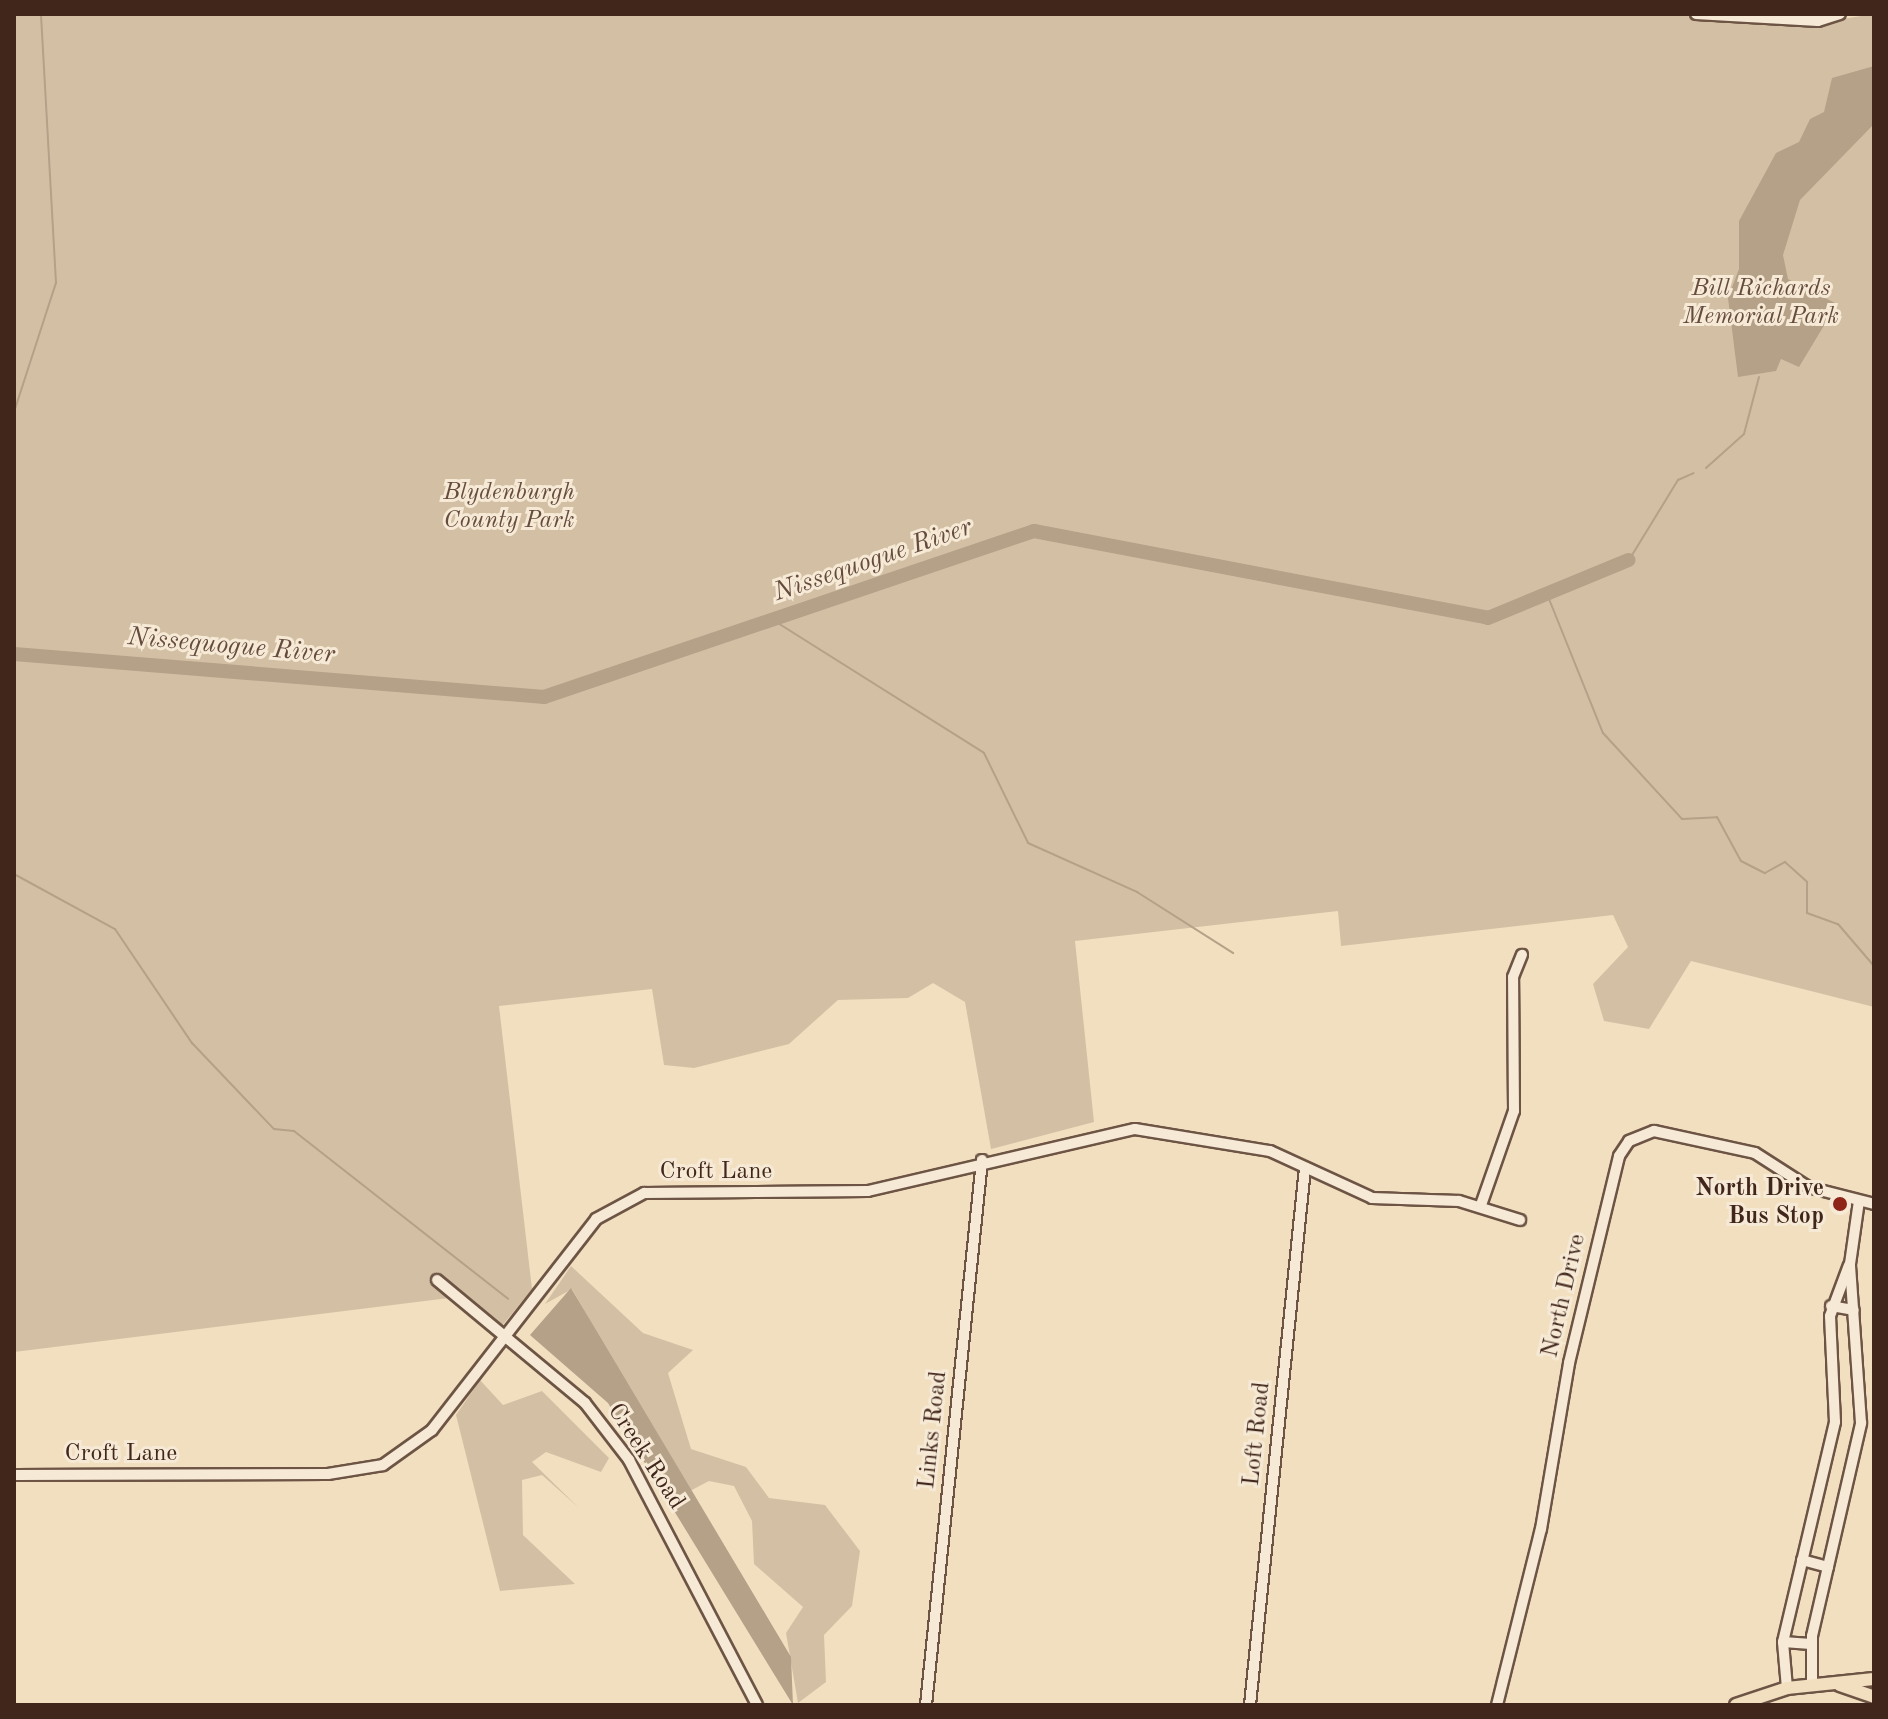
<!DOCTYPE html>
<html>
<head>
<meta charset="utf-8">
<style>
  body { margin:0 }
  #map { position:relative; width:1888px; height:1719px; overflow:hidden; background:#f1dfc0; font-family:"Old Standard TT",serif }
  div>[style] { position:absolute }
  .green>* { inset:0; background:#d3c0a4 }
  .water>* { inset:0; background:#b5a088 }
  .stream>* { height:2px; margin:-1px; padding:0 1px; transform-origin:1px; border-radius:1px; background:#b5a088 }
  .river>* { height:14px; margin:-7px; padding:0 7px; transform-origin:7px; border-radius:7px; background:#b5a088 }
  .roads { filter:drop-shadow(2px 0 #6d5444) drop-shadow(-2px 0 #6d5444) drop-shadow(0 2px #6d5444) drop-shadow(0 -2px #6d5444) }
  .minor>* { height:10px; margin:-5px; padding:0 5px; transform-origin:5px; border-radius:5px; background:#f6ead6 }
  .major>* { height:12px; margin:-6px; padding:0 6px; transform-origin:6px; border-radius:6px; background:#f1dfc0 }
  .dots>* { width:22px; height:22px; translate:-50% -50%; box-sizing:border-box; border:4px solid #f6ead6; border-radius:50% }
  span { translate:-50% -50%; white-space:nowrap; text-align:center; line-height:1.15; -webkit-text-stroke:6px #f6ead6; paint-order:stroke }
  .park-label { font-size:24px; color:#664c3d; font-style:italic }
  .street-label { font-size:24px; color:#41261b }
  .poi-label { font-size:24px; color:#41261b; font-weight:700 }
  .right { translate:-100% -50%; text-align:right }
  .water-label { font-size:26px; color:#644b3c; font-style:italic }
  .frame { position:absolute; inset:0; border:16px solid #41261b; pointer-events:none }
</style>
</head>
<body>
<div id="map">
  <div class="green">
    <i style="clip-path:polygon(14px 14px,1836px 14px,1829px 21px,1874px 14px,1874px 1007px,1691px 961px,1649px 1029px,1604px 1021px,1593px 984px,1628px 947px,1613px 915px,1341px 946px,1338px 911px,1075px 941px,1094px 1122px,991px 1149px,965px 1002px,933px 983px,908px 998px,838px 1000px,789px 1044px,694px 1068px,664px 1065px,652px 989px,499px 1006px,532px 1289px,501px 1327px,465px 1296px,14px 1352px)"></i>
    <i style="clip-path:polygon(571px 1266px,643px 1333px,693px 1350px,668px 1373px,691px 1449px,746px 1467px,769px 1498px,825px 1505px,860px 1551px,852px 1606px,824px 1635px,826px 1682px,798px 1703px,786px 1633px,803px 1607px,754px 1564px,752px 1521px,734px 1486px,709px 1481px,688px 1492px,572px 1289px,545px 1304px)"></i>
    <i style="clip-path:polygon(480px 1380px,503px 1405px,542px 1391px,609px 1458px,601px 1472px,546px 1452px,532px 1462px,579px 1508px,542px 1475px,522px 1480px,523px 1535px,575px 1584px,500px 1591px,456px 1415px)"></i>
  </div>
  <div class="water">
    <i style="clip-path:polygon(1874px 66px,1874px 124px,1800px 200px,1783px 255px,1788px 279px,1837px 304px,1799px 367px,1781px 359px,1776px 371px,1738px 377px,1728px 298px,1739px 269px,1739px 221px,1776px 153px,1799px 142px,1810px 119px,1824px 112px,1832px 78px)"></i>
    <i style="clip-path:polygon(571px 1288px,791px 1657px,793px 1705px,608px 1403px,530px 1335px)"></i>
  </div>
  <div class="stream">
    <i style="left:14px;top:412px;width:136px;rotate:-72deg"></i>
    <i style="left:56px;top:283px;width:269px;rotate:-93.2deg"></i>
    <i style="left:1706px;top:468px;width:51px;rotate:-41.8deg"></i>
    <i style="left:1744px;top:434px;width:59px;rotate:-75.3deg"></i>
    <i style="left:1629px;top:560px;width:94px;rotate:-58.5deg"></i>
    <i style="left:1678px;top:480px;width:17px;rotate:-24deg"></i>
    <i style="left:1547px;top:594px;width:150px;rotate:68.1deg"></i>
    <i style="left:1603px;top:733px;width:117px;rotate:47.4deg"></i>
    <i style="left:1682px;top:819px;width:35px;rotate:-3deg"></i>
    <i style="left:1717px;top:817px;width:50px;rotate:61.4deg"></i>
    <i style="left:1741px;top:861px;width:27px;rotate:27deg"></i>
    <i style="left:1765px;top:873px;width:23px;rotate:-29deg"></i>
    <i style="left:1785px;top:862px;width:30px;rotate:42deg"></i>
    <i style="left:1807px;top:882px;width:31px;rotate:90deg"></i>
    <i style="left:1807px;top:913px;width:33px;rotate:20deg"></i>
    <i style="left:1838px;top:924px;width:55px;rotate:49.4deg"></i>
    <i style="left:773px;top:620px;width:249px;rotate:32.2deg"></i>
    <i style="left:984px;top:753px;width:100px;rotate:63.9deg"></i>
    <i style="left:1028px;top:843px;width:120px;rotate:24.2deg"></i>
    <i style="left:1137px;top:892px;width:114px;rotate:32.4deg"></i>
    <i style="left:14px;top:874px;width:115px;rotate:28.6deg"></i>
    <i style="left:115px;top:929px;width:138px;rotate:56deg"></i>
    <i style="left:192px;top:1043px;width:119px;rotate:46.4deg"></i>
    <i style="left:274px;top:1129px;width:20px;rotate:6deg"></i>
    <i style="left:294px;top:1131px;width:272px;rotate:38.1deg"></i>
  </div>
  <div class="river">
    <i style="left:14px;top:654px;width:532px;rotate:4.64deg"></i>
    <i style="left:544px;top:697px;width:517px;rotate:-18.72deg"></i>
    <i style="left:1034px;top:531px;width:462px;rotate:10.8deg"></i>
    <i style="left:1488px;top:618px;width:152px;rotate:-22.4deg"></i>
  </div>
  <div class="roads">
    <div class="minor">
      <i style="left:1696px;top:14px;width:122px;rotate:3.3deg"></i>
      <i style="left:1818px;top:21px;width:23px;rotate:-18deg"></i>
      <i style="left:1481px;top:1205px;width:100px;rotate:-70.7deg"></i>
      <i style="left:1514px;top:1111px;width:134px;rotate:-90.4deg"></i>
      <i style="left:1513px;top:977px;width:24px;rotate:-68deg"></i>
      <i style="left:437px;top:1280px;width:192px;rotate:39.7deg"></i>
      <i style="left:585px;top:1403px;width:72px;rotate:52.3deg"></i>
      <i style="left:629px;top:1460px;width:276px;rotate:62.4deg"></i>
      <i style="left:1831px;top:1306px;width:23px;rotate:10deg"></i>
      <i style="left:14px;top:1475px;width:314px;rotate:-0.2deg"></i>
      <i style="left:328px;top:1474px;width:56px;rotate:-9.3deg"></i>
      <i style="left:383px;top:1465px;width:60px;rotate:-35.5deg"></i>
      <i style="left:432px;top:1430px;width:267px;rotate:-52.1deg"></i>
      <i style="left:596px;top:1219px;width:55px;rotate:-28.4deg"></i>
      <i style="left:644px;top:1193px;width:224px;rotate:-0.5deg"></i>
      <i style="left:868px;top:1191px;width:274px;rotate:-13.1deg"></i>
      <i style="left:1135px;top:1129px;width:137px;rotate:9.3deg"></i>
      <i style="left:1270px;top:1151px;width:112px;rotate:24.7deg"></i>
      <i style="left:1372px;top:1198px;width:87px;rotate:2deg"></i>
      <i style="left:1459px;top:1201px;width:64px;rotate:17.3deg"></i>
      <i style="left:1802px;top:1560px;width:27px;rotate:15deg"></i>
      <i style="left:1783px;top:1642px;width:28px;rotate:4deg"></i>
      <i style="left:1812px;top:1685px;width:49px;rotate:-90deg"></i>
      <i style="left:1812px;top:1636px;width:219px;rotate:-77deg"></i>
      <i style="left:1861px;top:1423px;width:159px;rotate:-94deg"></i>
      <i style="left:1850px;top:1264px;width:64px;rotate:-81.9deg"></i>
      <i style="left:1787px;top:1688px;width:46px;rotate:-95deg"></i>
      <i style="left:1783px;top:1642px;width:226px;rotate:-76.7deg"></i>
      <i style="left:1835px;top:1422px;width:106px;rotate:-92.7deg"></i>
      <i style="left:1830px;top:1316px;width:54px;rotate:-69.6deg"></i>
      <i style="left:926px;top:1705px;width:548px;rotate:-84.13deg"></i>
      <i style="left:1250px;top:1705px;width:540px;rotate:-84.15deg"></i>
      <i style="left:1497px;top:1705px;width:181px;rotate:-76deg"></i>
      <i style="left:1541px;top:1529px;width:168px;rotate:-80.4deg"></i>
      <i style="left:1569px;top:1363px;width:213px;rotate:-76.4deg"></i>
      <i style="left:1619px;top:1156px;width:18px;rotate:-56deg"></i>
      <i style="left:1629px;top:1141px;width:27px;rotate:-22deg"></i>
      <i style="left:1654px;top:1131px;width:103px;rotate:12.3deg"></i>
      <i style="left:1755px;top:1153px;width:63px;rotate:32.7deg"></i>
      <i style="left:1808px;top:1187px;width:68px;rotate:14.4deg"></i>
    </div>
    <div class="major">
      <i style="left:1840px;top:1685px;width:36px;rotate:19deg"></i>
      <i style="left:1736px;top:1705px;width:54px;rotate:-18.4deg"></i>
      <i style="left:1787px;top:1688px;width:87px;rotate:-5.9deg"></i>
    </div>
  </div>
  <div class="dots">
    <i style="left:1840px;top:1204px;background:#8f2418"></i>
  </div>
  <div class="park-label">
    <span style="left:1761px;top:304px">Bill Richards<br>Memorial Park</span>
    <span style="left:509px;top:508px">Blydenburgh<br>County Park</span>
  </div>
  <div class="street-label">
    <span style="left:716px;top:1173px">Croft Lane</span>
    <span style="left:1565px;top:1296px;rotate:-77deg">North Drive</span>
    <span style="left:934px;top:1430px;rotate:-84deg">Links Road</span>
    <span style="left:1258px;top:1434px;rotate:-84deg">Loft Road</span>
    <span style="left:121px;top:1455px">Croft Lane</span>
    <span style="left:645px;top:1457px;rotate:57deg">Creek Road</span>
  </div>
  <div class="poi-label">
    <span class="right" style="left:1824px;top:1204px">North Drive<br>Bus Stop</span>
  </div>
  <div class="water-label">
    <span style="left:873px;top:561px;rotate:-19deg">Nissequogue River</span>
    <span style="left:231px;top:647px;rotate:5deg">Nissequogue River</span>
  </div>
  <div class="frame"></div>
</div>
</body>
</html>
